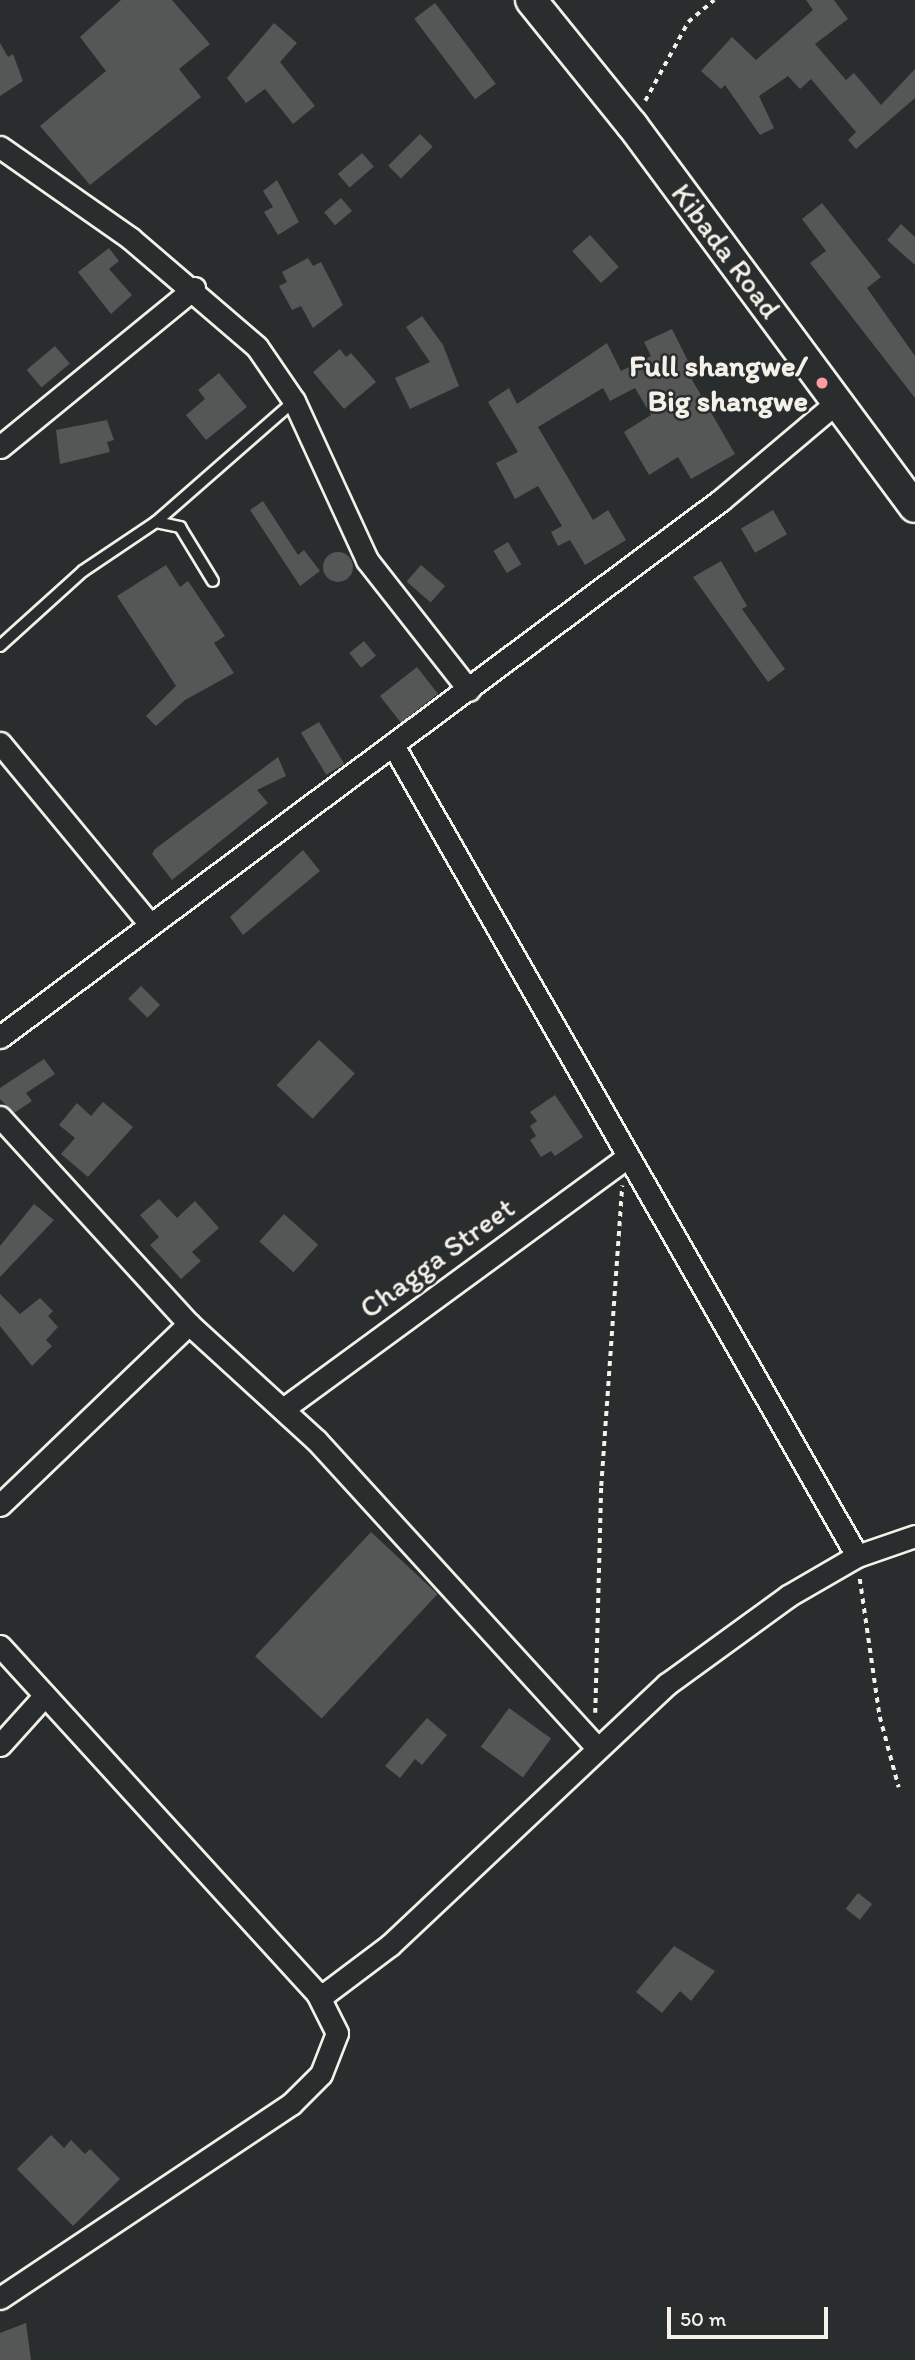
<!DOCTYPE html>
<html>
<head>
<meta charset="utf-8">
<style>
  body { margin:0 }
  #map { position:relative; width:915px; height:2360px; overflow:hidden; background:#2a2d2e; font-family:Itim,sans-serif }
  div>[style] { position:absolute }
  .building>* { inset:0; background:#555756; transform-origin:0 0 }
  .round { border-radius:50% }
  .path>* { height:3.5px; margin-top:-1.75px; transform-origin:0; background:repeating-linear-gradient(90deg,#f4f1e8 0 5px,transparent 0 10px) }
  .roads { filter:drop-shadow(2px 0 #f4f1e8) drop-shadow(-2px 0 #f4f1e8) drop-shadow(0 2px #f4f1e8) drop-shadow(0 -2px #f4f1e8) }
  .lane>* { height:10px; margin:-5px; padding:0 5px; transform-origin:5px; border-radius:5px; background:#2a2d2e }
  .street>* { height:21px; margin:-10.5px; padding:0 10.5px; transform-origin:10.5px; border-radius:10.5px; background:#2a2d2e }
  .secondary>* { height:30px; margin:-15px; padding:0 15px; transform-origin:15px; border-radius:15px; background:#2a2d2e }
  .dots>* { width:19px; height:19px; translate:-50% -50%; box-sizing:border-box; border:4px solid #2a2d2e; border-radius:50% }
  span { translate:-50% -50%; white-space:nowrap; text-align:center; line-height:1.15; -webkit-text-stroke:5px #2a2d2e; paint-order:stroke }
  .street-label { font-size:30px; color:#f4f1e8 }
  .poi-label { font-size:30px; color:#f4f1e8; font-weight:700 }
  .right { translate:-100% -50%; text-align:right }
  .scale { position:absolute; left:667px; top:2307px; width:161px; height:32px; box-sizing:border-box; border:4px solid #f4f1e8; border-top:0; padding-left:9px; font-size:21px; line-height:24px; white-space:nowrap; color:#f4f1e8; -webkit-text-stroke:5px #2a2d2e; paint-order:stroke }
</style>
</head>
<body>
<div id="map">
  <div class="building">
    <i style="clip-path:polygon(121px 0,172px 0,210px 44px,179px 69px,201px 97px,90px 185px,40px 126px,106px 71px,80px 37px)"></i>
    <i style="clip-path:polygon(806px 0,834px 0,848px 19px,815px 44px,846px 80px,854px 73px,881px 105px,915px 69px,915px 98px,856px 149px,848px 140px,856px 132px,811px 79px,800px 89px,788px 76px,759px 96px,774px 128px,760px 135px,725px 85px,721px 89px,701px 71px,732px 37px,756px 60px,813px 10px)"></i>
    <i style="left:435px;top:3px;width:101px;height:26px;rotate:53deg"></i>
    <i style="clip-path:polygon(274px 23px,297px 43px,280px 62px,315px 106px,293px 124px,265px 89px,246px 103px,227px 78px)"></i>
    <i style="clip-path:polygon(0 43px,8px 57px,13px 54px,23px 81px,0 96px)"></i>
    <i style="left:420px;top:134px;width:18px;height:45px;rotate:45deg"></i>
    <i style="left:362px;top:153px;width:18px;height:32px;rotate:49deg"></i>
    <i style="clip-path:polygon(277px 180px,299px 222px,278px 235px,264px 212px,273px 207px,263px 191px)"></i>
    <i style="left:341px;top:198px;width:17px;height:22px;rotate:50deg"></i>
    <i style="clip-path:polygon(822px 203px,881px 277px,867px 288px,915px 356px,915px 398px,810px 263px,826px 251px,802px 219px)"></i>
    <i style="clip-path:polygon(901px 224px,915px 237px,915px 265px,887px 240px)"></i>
    <i style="left:590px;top:235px;width:43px;height:24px;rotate:48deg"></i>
    <i style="clip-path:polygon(109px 248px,119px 261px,109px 269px,132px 295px,111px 314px,78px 272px)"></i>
    <i style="clip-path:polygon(308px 258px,313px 266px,321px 262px,343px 305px,313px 328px,301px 306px,292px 310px,279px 286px,287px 282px,282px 272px)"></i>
    <i style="clip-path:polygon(422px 316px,443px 345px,459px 386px,410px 409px,395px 378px,430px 362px,406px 327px)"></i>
    <i style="clip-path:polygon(672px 329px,689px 363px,684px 366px,735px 454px,691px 479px,678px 457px,649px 475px,624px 432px,651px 415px,635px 388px,610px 401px,603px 388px,538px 427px,593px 520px,608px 510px,626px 540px,585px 565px,570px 540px,558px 546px,551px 532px,562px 526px,538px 486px,515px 499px,496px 463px,518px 452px,488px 402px,509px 388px,517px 404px,607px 343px,621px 371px,651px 356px,644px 342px)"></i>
    <i style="left:55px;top:346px;width:23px;height:37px;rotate:50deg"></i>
    <i style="clip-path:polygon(340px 349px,346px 357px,351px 353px,376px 382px,344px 409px,313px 372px)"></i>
    <i style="clip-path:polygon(219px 373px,247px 407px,206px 440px,186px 415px,205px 399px,198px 390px)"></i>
    <i style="clip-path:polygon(107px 420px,114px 440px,107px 442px,110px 452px,60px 464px,56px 430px)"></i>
    <i style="clip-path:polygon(263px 501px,298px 555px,304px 550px,320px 571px,300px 586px,250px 510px)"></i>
    <i style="left:773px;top:510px;width:28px;height:37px;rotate:60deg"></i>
    <i style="left:508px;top:542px;width:26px;height:17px;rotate:59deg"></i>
    <i class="round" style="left:323px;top:552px;width:30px;height:30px"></i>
    <i style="clip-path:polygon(721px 561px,747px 606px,742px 609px,785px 669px,768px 682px,693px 577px)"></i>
    <i style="clip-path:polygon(166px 565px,180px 587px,188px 581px,225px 636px,214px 643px,234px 673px,185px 700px,156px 726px,146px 716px,176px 686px,117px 596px)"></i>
    <i style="left:421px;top:565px;width:32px;height:22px;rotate:41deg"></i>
    <i style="left:364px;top:641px;width:19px;height:19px;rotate:51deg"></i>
    <i style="left:417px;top:667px;width:34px;height:47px;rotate:52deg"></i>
    <i style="left:319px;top:722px;width:49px;height:21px;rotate:59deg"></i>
    <i style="clip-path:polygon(278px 757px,286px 776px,257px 790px,268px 803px,172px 880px,152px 854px,155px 849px)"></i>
    <i style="clip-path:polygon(303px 850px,320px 871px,243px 935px,230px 917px)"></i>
    <i style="left:141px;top:986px;width:27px;height:18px;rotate:45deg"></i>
    <i style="left:319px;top:1040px;width:49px;height:62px;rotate:43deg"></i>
    <i style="clip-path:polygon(44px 1059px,55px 1074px,26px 1093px,32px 1101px,14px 1113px,0 1099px,0 1088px)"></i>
    <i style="clip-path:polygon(555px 1095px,583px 1137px,555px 1156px,551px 1151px,541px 1157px,530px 1140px,536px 1136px,530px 1126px,537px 1121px,530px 1112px)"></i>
    <i style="clip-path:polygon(103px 1102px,133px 1127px,88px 1177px,61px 1154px,75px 1138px,59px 1125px,77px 1103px,91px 1116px)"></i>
    <i style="clip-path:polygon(159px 1199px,177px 1218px,195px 1201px,219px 1228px,192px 1252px,201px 1261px,181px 1279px,150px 1245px,159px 1237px,140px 1215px)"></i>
    <i style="clip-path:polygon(34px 1204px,54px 1220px,0 1277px,0 1246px)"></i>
    <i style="left:284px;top:1214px;width:46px;height:37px;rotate:42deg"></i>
    <i style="clip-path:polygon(0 1294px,20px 1314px,40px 1298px,53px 1311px,48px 1316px,58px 1327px,46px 1340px,52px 1346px,32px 1366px,0 1326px)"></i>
    <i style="left:371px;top:1532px;width:91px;height:170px;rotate:43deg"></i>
    <i style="left:509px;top:1708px;width:52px;height:48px;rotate:36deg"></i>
    <i style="clip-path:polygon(427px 1718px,447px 1735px,422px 1765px,415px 1759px,400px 1778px,385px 1766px)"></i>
    <i style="left:858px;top:1893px;width:18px;height:20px;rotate:38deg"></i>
    <i style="clip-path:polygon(674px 1946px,715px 1971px,691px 2001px,680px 1991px,662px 2013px,636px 1992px)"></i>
    <i style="clip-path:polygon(51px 2135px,64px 2148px,71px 2140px,85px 2154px,90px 2149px,120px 2179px,73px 2226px,17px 2169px)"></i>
    <i style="clip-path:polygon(26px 2323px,31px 2360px,0 2360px,0 2333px)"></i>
  </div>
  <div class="path">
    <i style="left:645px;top:101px;width:90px;rotate:-61.4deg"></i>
    <i style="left:688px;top:22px;width:34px;rotate:-40deg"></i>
    <i style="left:860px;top:1579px;width:139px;rotate:81.8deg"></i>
    <i style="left:880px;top:1717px;width:73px;rotate:75deg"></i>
    <i style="left:595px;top:1713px;width:227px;rotate:-88.5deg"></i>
    <i style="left:601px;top:1486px;width:301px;rotate:-86deg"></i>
  </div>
  <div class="roads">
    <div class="lane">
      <i style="left:156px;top:522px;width:184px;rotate:-41.2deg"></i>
      <i style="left:0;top:646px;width:112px;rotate:-42.1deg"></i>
      <i style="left:83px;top:571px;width:88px;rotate:-33.9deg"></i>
      <i style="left:156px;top:522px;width:25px;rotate:12deg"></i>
      <i style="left:180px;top:527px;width:63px;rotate:58.6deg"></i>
    </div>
    <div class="street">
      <i style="left:0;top:147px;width:159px;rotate:35deg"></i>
      <i style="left:130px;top:238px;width:167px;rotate:40.6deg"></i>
      <i style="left:257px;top:347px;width:65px;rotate:55.6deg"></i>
      <i style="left:294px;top:401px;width:175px;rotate:65.3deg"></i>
      <i style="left:367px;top:560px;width:165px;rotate:51.9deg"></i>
      <i style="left:0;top:447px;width:251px;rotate:-39.3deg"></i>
      <i style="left:0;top:743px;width:234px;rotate:50.4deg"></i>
      <i style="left:393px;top:745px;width:934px;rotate:60.22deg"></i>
      <i style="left:0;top:1037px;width:899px;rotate:-36.68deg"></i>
      <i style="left:721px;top:500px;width:153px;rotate:-40.2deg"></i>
      <i style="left:0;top:1117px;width:280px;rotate:47.6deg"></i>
      <i style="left:189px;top:1324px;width:173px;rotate:42.4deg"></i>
      <i style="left:317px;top:1441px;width:414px;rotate:47.6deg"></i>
      <i style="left:283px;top:1409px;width:426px;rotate:-36.2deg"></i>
      <i style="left:0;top:1505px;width:262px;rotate:-43.8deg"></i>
      <i style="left:0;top:1646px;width:470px;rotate:47.6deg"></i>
      <i style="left:317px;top:1993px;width:9px"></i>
      <i style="left:326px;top:1993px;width:80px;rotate:-36.9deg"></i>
      <i style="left:390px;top:1945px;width:381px;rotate:-43.3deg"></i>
      <i style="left:667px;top:1684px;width:150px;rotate:-36deg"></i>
      <i style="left:788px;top:1596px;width:80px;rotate:-30.1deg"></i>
      <i style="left:857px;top:1556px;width:61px;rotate:-19deg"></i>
      <i style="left:0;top:1745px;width:67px;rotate:-48deg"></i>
      <i style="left:0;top:2298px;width:350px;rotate:-33.7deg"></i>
      <i style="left:291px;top:2104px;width:42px;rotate:-45deg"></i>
      <i style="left:321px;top:2074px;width:44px;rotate:-68.7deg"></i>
      <i style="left:337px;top:2033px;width:45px;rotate:-116.6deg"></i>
    </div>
    <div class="secondary">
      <i style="left:531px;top:0;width:161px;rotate:51.1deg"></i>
      <i style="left:632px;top:125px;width:475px;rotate:53.5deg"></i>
    </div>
  </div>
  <div class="dots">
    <i style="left:822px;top:383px;background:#ff9aa2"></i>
  </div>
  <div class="street-label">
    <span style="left:726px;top:251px;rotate:53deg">Kibada Road</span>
    <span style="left:437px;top:1258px;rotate:-36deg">Chagga Street</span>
  </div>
  <div class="poi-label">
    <span class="right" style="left:808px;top:383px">Full shangwe/<br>Big shangwe</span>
  </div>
  <div class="scale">50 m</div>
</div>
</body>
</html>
